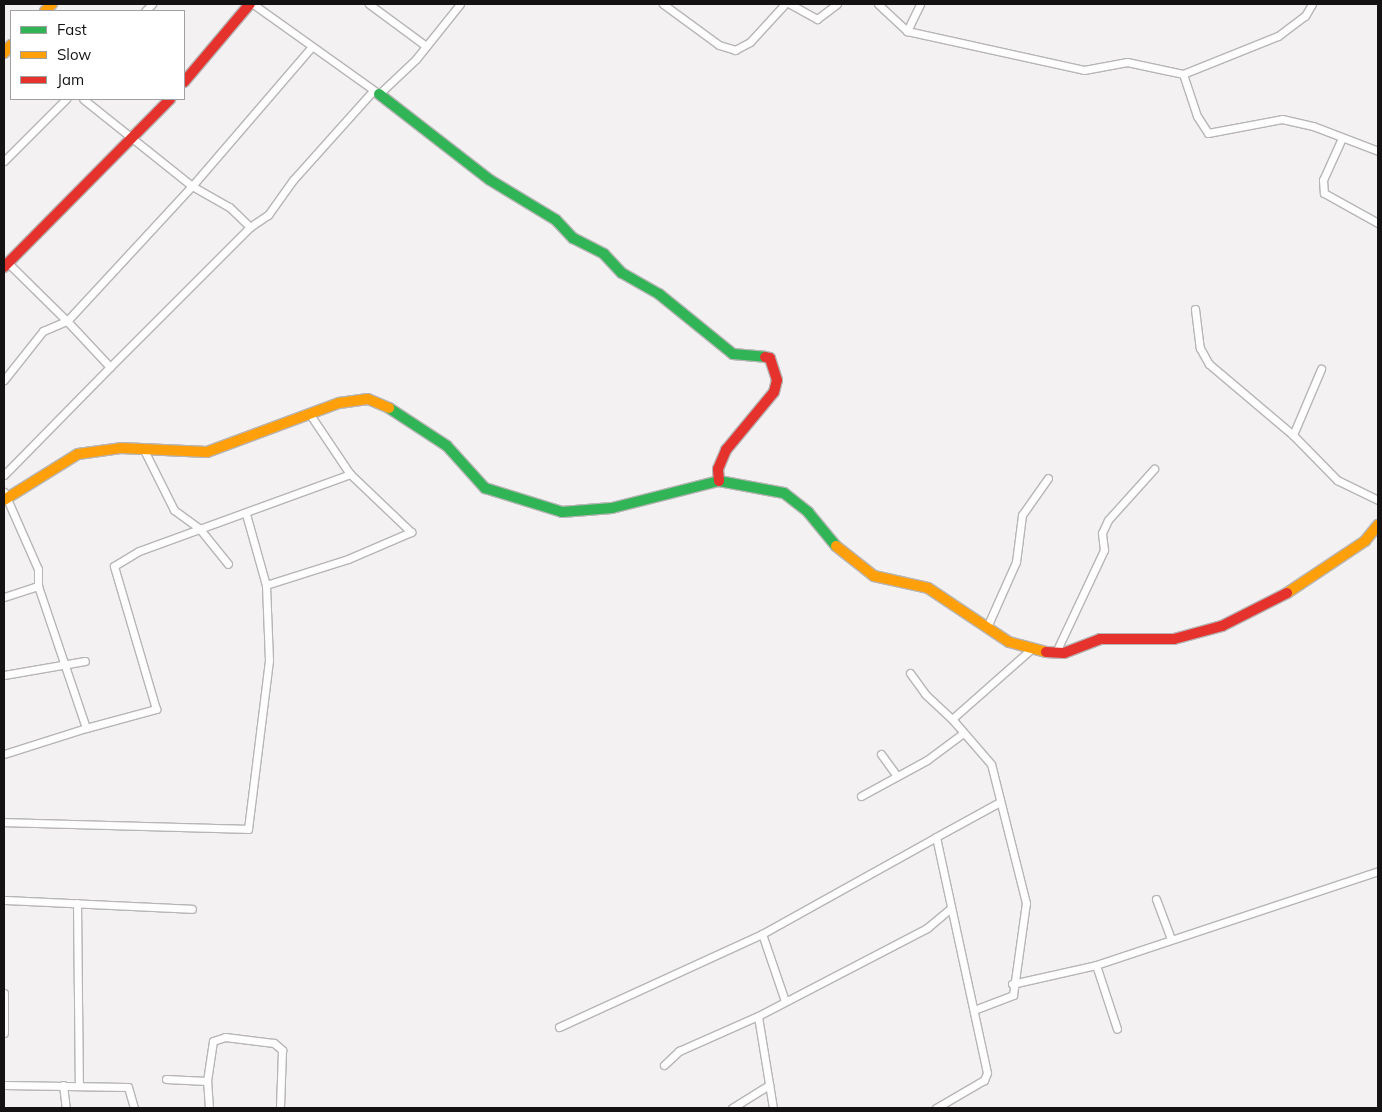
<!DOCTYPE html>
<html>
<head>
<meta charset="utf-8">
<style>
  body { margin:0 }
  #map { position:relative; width:1382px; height:1112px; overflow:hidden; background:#f4f1f2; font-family:Mulish,sans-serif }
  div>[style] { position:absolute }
  .roads { filter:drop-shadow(1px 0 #b7b5b6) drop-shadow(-1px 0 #b7b5b6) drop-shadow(0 1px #b7b5b6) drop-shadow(0 -1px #b7b5b6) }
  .street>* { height:7px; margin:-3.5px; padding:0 3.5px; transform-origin:3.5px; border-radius:3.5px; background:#fdfdfd }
  .fast>* { height:10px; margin:-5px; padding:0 5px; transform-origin:5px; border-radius:5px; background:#30b455 }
  .slow>* { height:10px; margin:-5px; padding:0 5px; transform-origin:5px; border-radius:5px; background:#ff9f0a }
  .jam>* { height:10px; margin:-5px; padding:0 5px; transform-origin:5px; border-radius:5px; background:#e5322d }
  span { translate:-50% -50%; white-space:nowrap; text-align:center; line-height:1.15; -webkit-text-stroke:5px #fff; paint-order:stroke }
  .frame { position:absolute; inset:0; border:5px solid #141212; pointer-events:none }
  .legend { position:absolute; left:10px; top:10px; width:175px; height:90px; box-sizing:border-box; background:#fff; border:1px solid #a1a0a0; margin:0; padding:6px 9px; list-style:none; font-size:15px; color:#141212 }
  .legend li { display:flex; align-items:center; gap:10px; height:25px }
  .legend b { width:25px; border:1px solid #a1a0a0 }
</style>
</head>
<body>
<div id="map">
  <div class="roads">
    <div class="street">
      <i style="left:253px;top:4px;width:155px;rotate:35.5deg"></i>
      <i style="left:379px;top:94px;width:51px;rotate:-43.4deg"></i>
      <i style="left:416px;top:59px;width:70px;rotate:-51.3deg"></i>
      <i style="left:369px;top:4px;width:71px;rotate:36.4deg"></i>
      <i style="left:663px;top:4px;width:69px;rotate:36.2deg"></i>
      <i style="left:719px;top:45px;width:17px;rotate:17deg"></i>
      <i style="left:735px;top:50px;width:17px;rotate:-28deg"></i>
      <i style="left:750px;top:42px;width:52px;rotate:-47.4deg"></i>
      <i style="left:790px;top:4px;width:31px;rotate:29deg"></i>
      <i style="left:817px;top:19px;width:25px;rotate:-37deg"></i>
      <i style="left:878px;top:4px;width:40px;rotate:43deg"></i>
      <i style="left:907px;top:31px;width:30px;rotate:-64deg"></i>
      <i style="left:145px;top:11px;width:10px;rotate:-45deg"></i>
      <i style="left:907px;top:31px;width:181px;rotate:12.4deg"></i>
      <i style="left:1084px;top:70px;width:44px;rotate:-10.5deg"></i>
      <i style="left:1127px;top:62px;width:57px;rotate:12.1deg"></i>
      <i style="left:1183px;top:74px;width:102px;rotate:-21.8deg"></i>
      <i style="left:1278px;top:36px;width:34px;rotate:-37deg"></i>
      <i style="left:1305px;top:16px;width:14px;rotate:-60deg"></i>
      <i style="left:1183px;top:74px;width:44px;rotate:71.6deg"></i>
      <i style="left:1197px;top:116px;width:20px;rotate:57deg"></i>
      <i style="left:1208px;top:133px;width:75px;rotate:-10.7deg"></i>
      <i style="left:1282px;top:119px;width:32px;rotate:13deg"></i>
      <i style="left:1313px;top:126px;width:70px;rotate:21deg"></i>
      <i style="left:1342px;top:138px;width:46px;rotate:114.3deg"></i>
      <i style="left:1323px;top:180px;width:13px;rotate:86deg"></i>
      <i style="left:1324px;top:193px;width:62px;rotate:29.1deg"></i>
      <i style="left:4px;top:161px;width:88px;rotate:-45deg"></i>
      <i style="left:250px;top:227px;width:22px;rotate:-34deg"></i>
      <i style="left:268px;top:215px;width:43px;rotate:-54.5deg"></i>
      <i style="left:293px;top:180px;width:118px;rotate:-48.1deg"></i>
      <i style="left:8px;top:263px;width:83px;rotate:44.5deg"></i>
      <i style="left:67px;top:321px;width:184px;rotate:-47.2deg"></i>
      <i style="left:192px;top:186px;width:139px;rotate:-141.4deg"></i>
      <i style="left:1195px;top:309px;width:39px;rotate:83deg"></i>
      <i style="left:1200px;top:348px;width:18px;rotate:61deg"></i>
      <i style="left:1209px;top:364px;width:110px;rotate:40.2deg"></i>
      <i style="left:1293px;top:435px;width:63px;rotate:45.6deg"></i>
      <i style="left:1337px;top:480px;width:46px;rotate:26deg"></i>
      <i style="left:110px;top:367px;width:198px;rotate:-45deg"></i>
      <i style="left:250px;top:227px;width:29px;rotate:-136deg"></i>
      <i style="left:229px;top:207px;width:43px;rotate:-150.4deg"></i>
      <i style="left:192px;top:186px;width:181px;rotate:-49.3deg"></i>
      <i style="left:4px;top:380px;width:63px;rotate:-51.5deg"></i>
      <i style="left:43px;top:331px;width:26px;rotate:-23deg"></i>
      <i style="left:67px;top:321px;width:63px;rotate:46.9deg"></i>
      <i style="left:110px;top:367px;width:151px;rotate:134.5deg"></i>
      <i style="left:1293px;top:435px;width:72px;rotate:-67deg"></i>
      <i style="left:145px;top:452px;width:65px;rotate:63.4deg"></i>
      <i style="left:174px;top:510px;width:31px;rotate:36deg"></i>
      <i style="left:199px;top:528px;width:46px;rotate:51.1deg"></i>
      <i style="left:4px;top:492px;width:84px;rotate:66.2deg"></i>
      <i style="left:38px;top:569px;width:17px;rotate:90deg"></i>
      <i style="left:38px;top:586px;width:150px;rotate:71.3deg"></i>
      <i style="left:86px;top:728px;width:86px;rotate:162.4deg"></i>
      <i style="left:246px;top:514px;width:74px;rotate:74.3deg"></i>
      <i style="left:266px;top:585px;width:86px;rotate:-17.6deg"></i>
      <i style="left:348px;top:559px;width:69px;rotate:-23.2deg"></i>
      <i style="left:411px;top:532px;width:84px;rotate:-136.4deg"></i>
      <i style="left:350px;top:474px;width:73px;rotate:-123.9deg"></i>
      <i style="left:4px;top:597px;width:36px;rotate:-18deg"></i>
      <i style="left:987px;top:627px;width:71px;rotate:-66deg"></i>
      <i style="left:1016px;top:562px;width:47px;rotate:-82.7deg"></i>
      <i style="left:1022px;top:515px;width:45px;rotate:-54.9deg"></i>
      <i style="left:1056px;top:652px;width:113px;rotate:-64.8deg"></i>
      <i style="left:1104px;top:550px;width:17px;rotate:-97deg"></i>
      <i style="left:1102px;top:533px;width:14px;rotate:-65deg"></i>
      <i style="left:1108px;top:520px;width:69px;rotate:-48deg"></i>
      <i style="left:910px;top:673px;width:26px;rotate:54deg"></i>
      <i style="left:925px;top:694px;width:37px;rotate:43deg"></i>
      <i style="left:4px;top:675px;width:82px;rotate:-9.8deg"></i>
      <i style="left:86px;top:728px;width:73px;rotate:-15.2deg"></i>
      <i style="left:156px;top:709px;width:149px;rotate:-106.4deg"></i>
      <i style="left:114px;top:566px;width:29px;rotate:-31deg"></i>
      <i style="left:139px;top:551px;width:225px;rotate:-20deg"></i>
      <i style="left:881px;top:754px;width:27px;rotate:54deg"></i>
      <i style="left:861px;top:796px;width:75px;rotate:-28.6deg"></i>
      <i style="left:927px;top:760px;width:44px;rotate:-36.6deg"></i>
      <i style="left:4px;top:822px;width:244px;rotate:1.6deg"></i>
      <i style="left:248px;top:829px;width:170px;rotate:-82.9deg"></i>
      <i style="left:269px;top:660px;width:75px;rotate:-92.3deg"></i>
      <i style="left:936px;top:837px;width:73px;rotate:-28.7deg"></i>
      <i style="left:1156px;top:899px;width:43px;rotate:69.4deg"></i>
      <i style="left:4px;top:900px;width:188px;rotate:2.7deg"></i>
      <i style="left:77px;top:903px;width:182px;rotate:89.4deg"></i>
      <i style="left:1096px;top:965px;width:67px;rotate:71.8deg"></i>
      <i style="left:1012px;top:984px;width:86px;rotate:-12.7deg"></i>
      <i style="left:1096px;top:965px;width:297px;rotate:-18.4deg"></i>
      <i style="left:4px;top:993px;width:40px;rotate:90deg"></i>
      <i style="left:785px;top:1001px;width:71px;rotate:-108.9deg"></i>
      <i style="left:762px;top:934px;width:199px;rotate:-29.1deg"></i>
      <i style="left:936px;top:837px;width:241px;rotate:77.8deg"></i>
      <i style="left:987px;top:1073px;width:8px;rotate:113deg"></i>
      <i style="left:984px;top:1080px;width:56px;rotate:149.7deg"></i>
      <i style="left:974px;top:1010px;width:42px;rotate:-21deg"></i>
      <i style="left:1013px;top:995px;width:93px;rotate:-82deg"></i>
      <i style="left:1026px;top:903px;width:143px;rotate:-104.1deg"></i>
      <i style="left:991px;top:764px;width:60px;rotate:-130.9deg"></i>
      <i style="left:952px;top:719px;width:106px;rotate:-41.5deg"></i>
      <i style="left:559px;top:1027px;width:223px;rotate:-24.6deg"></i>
      <i style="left:664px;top:1065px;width:21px;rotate:-43deg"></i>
      <i style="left:679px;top:1051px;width:86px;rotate:-23.9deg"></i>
      <i style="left:166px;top:1079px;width:41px;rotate:2.8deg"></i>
      <i style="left:4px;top:1085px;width:124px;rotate:0.9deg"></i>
      <i style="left:128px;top:1087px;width:22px;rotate:74deg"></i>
      <i style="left:63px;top:1085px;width:23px;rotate:83deg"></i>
      <i style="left:209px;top:1108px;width:27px;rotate:-94deg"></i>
      <i style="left:207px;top:1081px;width:40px;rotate:-81.5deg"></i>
      <i style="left:213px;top:1041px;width:13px;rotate:-18deg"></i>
      <i style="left:225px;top:1037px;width:49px;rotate:7deg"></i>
      <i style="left:274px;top:1043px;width:11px;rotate:41deg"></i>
      <i style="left:282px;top:1050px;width:58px;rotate:92deg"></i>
      <i style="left:732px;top:1108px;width:44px;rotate:-31.9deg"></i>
      <i style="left:773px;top:1108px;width:93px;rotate:-99.3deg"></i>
      <i style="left:758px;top:1016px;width:191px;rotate:-27.5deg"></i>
      <i style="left:927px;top:928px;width:31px;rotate:-40deg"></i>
    </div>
    <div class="fast">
      <i style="left:379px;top:94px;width:140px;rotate:37.8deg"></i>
      <i style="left:490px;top:180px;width:77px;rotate:31.2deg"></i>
      <i style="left:556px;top:220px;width:25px;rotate:47deg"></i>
      <i style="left:573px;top:238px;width:35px;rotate:27deg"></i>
      <i style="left:604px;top:254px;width:26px;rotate:47deg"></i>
      <i style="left:622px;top:273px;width:43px;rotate:29.6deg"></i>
      <i style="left:659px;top:294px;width:95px;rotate:39deg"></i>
      <i style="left:733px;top:354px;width:32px;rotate:5deg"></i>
      <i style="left:389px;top:408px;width:69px;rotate:33.2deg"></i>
      <i style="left:447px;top:446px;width:57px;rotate:47.9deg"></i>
      <i style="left:485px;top:488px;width:81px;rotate:17.3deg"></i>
      <i style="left:562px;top:512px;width:50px;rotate:-4.6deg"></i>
      <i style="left:612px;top:508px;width:110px;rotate:-14.2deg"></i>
      <i style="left:719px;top:481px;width:66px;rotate:10.5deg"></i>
      <i style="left:784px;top:493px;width:31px;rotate:38deg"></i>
      <i style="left:808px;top:512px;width:44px;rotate:50.5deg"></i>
    </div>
    <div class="slow">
      <i style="left:45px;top:11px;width:10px;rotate:-45deg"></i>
      <i style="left:4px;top:53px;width:11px;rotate:-49deg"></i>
      <i style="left:4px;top:500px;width:87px;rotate:-31.9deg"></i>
      <i style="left:78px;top:454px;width:43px;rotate:-7.9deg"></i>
      <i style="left:121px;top:448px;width:86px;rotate:2.7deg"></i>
      <i style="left:207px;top:452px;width:141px;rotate:-20.4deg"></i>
      <i style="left:339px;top:403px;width:29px;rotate:-8deg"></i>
      <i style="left:368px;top:399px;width:23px;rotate:23deg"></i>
      <i style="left:836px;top:546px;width:48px;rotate:38.3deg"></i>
      <i style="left:874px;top:576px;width:55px;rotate:12.5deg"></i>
      <i style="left:928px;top:588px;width:97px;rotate:33.7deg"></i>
      <i style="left:1009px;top:642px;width:38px;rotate:15deg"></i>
      <i style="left:1287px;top:593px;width:94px;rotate:-33.7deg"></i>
      <i style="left:1365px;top:541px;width:21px;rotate:-51deg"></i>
    </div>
    <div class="jam">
      <i style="left:184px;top:82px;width:102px;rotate:-49.8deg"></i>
      <i style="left:4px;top:267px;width:236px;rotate:-45.3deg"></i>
      <i style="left:719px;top:481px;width:12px;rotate:-95deg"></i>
      <i style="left:718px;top:469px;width:21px;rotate:-67deg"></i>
      <i style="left:726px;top:450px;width:75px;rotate:-50.4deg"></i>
      <i style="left:774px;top:392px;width:12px;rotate:-76deg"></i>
      <i style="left:777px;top:380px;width:23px;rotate:-108deg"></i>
      <i style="left:770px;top:358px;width:5px;rotate:-169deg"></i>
      <i style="left:1046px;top:652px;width:18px;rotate:3deg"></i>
      <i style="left:1064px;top:653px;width:39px;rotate:-21deg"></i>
      <i style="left:1100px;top:639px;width:74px"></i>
      <i style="left:1174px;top:639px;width:50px;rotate:-15.2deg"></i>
      <i style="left:1222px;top:626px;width:73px;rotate:-26.9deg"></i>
    </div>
  </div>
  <div class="frame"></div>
  <ul class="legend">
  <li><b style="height:6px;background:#30b455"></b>Fast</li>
  <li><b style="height:6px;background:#ff9f0a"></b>Slow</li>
  <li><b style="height:6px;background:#e5322d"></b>Jam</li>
  </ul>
</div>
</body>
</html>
